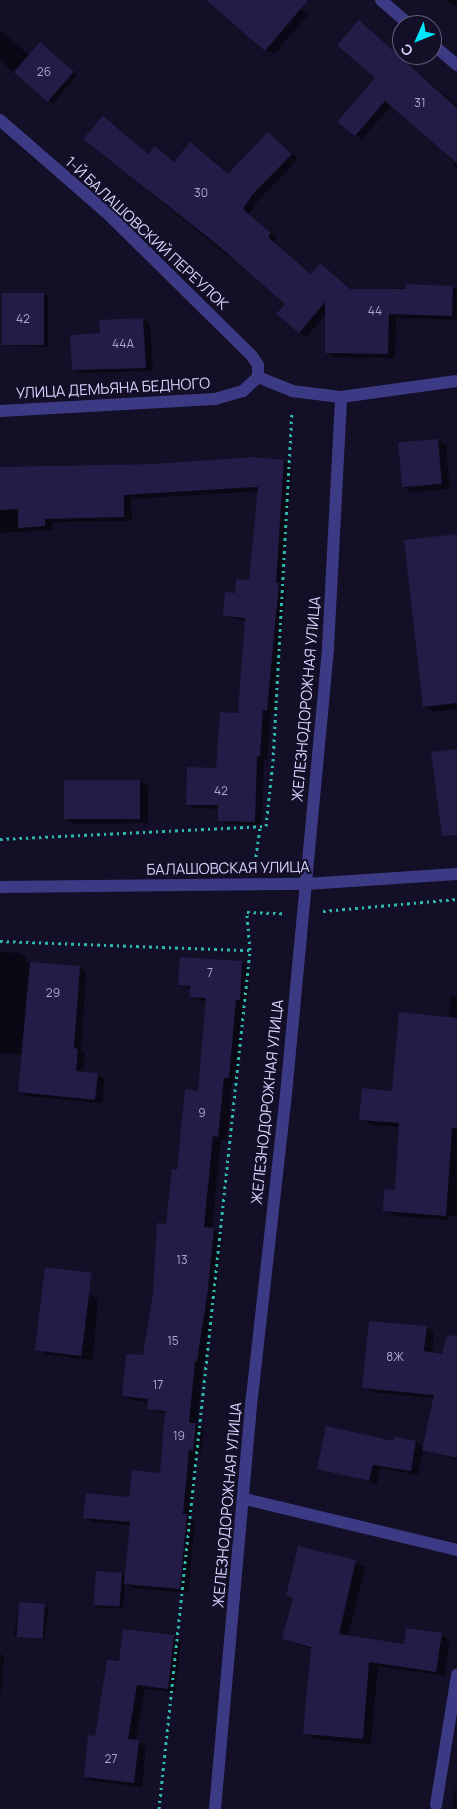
<!DOCTYPE html>
<html>
<head>
<meta charset="utf-8">
<style>
  body { margin:0 }
  #map { position:relative; width:457px; height:1809px; overflow:hidden; background:#130f26; font-family:Manrope,sans-serif }
  div>[style] { position:absolute }
  .shadow>* { inset:0; background:#0007; transform-origin:0 0 }
  .building>* { inset:0; background:#241b47; transform-origin:0 0 }
  .path>* { height:3px; margin-top:-1.5px; transform-origin:0; background:repeating-linear-gradient(90deg,#2fb8b0 0 2.5px,transparent 0 6.5px) }
  .minor>* { height:12px; margin:-6px; padding:0 6px; transform-origin:6px; border-radius:6px; background:#3d3a85 }
  span { translate:-50% -50%; white-space:nowrap; text-align:center; line-height:1.15; -webkit-text-stroke:4px #130f26; paint-order:stroke }
  .number-label { font-size:12px; color:#aca6d1 }
  .number-label span { -webkit-text-stroke-width:0 }
  .street-label { font-size:15px; color:#d9d4ff }
  .north { position:absolute; left:392px; top:15px; width:50px; height:50px; box-sizing:border-box; background:#130f26; border:1px solid #625e7d; border-radius:50%; rotate:226deg; font-size:14px; font-weight:700; line-height:20px; text-align:center; color:#d9d4ff }
  .north::after { content:''; display:block; margin:auto; width:18px; height:22px; background:#00e5ff; clip-path:polygon(50% 0,100% 100%,50% 72%,0 100%) }
</style>
</head>
<body>
<div id="map">
  <div class="shadow">
    <i style="clip-path:polygon(224px 0,291px 0,308px 15px,274px 54px,266px 50px)"></i>
    <i style="clip-path:polygon(445px 0,457px 0,457px 4px,455px 6px)"></i>
    <i style="clip-path:polygon(359px 21px,457px 106px,457px 169px,453px 165px,457px 161px,392px 105px,362px 139px,355px 135px,377px 78px)"></i>
    <i style="clip-path:polygon(0 30px,30px 56px,45px 46px,77px 75px,53px 104px,0 61px)"></i>
    <i style="clip-path:polygon(104px 117px,149px 155px,155px 148px,175px 162px,191px 144px,229px 175px,269px 133px,298px 159px,259px 199px,249px 214px,277px 238px,274px 242px,312px 274px,320px 265px,352px 290px,452px 287px,457px 289px,457px 320px,396px 318px,395px 358px,333px 357px,326px 352px,326px 313px,307px 337px,299px 332px,287px 304px,85px 139px)"></i>
    <i style="clip-path:polygon(43px 294px,48px 296px,48px 347px,3px 345px)"></i>
    <i style="clip-path:polygon(143px 319px,150px 323px,153px 371px,81px 373px,73px 369px,102px 334px,101px 321px)"></i>
    <i style="clip-path:polygon(438px 440px,446px 445px,450px 489px,412px 492px,403px 487px)"></i>
    <i style="clip-path:polygon(254px 459px,284px 461px,292px 466px,283px 587px,286px 589px,275px 714px,271px 714px,267px 760px,264px 760px,262px 825px,227px 824px,219px 820px,219px 809px,195px 808px,187px 804px,217px 769px,239px 715px,246px 621px,224px 616px,236px 595px,250px 582px,259px 491px,131px 499px,132px 521px,52px 522px,53px 530px,0 533px,0 470px)"></i>
    <i style="clip-path:polygon(457px 535px,457px 709px,434px 712px,424px 706px)"></i>
    <i style="clip-path:polygon(140px 781px,148px 786px,148px 823px,74px 824px,66px 819px,65px 782px)"></i>
    <i style="clip-path:polygon(0 952px,19px 953px,26px 957px,26px 963px,79px 967px,86px 971px,81px 1052px,85px 1054px,83px 1072px,105px 1078px,102px 1103px,27px 1096px,20px 1092px,23px 1055px,0 1053px)"></i>
    <i style="clip-path:polygon(241px 962px,250px 967px,248px 1004px,244px 1004px,237px 1082px,232px 1082px,227px 1141px,221px 1140px,212px 1229px,222px 1234px,216px 1295px,205px 1365px,203px 1365px,197px 1425px,204px 1429px,201px 1454px,197px 1454px,191px 1518px,195px 1520px,188px 1593px,133px 1588px,125px 1583px,123px 1609px,98px 1607px,94px 1604px,121px 1574px,126px 1577px,131px 1525px,93px 1522px,85px 1517px,130px 1499px,161px 1474px,166px 1414px,149px 1409px,149px 1402px,132px 1400px,123px 1396px,144px 1356px,167px 1225px,199px 1092px,207px 1002px,190px 997px,191px 989px,179px 984px)"></i>
    <i style="clip-path:polygon(451px 996px,457px 997px,457px 1216px,448px 1216px,448px 1220px,394px 1216px,384px 1210px,396px 1191px,400px 1127px,371px 1125px,361px 1119px,393px 1092px,449px 1018px)"></i>
    <i style="clip-path:polygon(89px 1294px,98px 1299px,93px 1360px,47px 1355px,39px 1350px)"></i>
    <i style="clip-path:polygon(426px 1328px,434px 1332px,432px 1354px,443px 1356px,457px 1351px,457px 1460px,423px 1449px,418px 1475px,380px 1468px,377px 1484px,318px 1468px,394px 1443px,416px 1442px,424px 1447px,434px 1398px,372px 1392px,364px 1387px)"></i>
    <i style="clip-path:polygon(299px 1548px,365px 1567px,348px 1637px,405px 1645px,442px 1635px,450px 1640px,445px 1676px,378px 1666px,371px 1744px,314px 1739px,305px 1734px,312px 1649px,284px 1639px,294px 1599px,288px 1596px)"></i>
    <i style="left:19px;top:1603px;width:30px;height:33px;rotate:9deg"></i>
    <i style="clip-path:polygon(174px 1636px,181px 1641px,175px 1692px,145px 1689px,136px 1741px,146px 1746px,142px 1787px,93px 1781px,85px 1777px,120px 1662px)"></i>
    <i style="clip-path:polygon(0 1654px,4px 1656px,1px 1692px,0 1692px)"></i>
    <i style="clip-path:polygon(455px 1786px,457px 1809px,452px 1809px)"></i>
  </div>
  <div class="building">
    <i style="clip-path:polygon(206px 0,308px 0,265px 51px)"></i>
    <i style="clip-path:polygon(359px 20px,457px 108px,457px 163px,385px 101px,355px 136px,337px 122px,375px 78px,337px 45px)"></i>
    <i style="left:40px;top:42px;width:45px;height:40px;rotate:41deg"></i>
    <i style="clip-path:polygon(103px 116px,148px 154px,155px 146px,174px 162px,190px 142px,228px 174px,268px 132px,292px 154px,252px 195px,243px 209px,271px 233px,268px 237px,311px 274px,320px 263px,350px 289px,406px 289px,406px 284px,453px 286px,452px 316px,389px 314px,388px 354px,325px 353px,325px 302px,299px 333px,276px 314px,285px 304px,214px 242px,83px 139px)"></i>
    <i style="left:2px;top:293px;width:42px;height:52px"></i>
    <i style="clip-path:polygon(143px 318px,146px 368px,72px 370px,70px 335px,100px 333px,99px 320px)"></i>
    <i style="left:438px;top:439px;width:45px;height:40px;rotate:85deg"></i>
    <i style="clip-path:polygon(254px 457px,284px 460px,276px 583px,279px 583px,267px 711px,263px 710px,260px 756px,257px 756px,255px 822px,218px 821px,218px 805px,186px 805px,187px 767px,216px 768px,220px 712px,238px 713px,245px 618px,223px 616px,225px 592px,235px 593px,236px 579px,249px 580px,258px 487px,124px 495px,124px 517px,45px 519px,45px 526px,18px 528px,18px 509px,0 510px,0 467px,152px 464px)"></i>
    <i style="clip-path:polygon(457px 534px,457px 703px,423px 707px,404px 540px)"></i>
    <i style="clip-path:polygon(457px 749px,457px 835px,442px 836px,431px 752px)"></i>
    <i style="left:140px;top:780px;width:39px;height:76px;rotate:90deg"></i>
    <i style="clip-path:polygon(180px 957px,242px 961px,240px 1000px,236px 1000px,229px 1078px,224px 1078px,218px 1137px,213px 1136px,204px 1227px,214px 1228px,208px 1289px,197px 1361px,195px 1361px,189px 1423px,196px 1423px,193px 1450px,189px 1450px,183px 1514px,187px 1514px,180px 1589px,124px 1584px,130px 1522px,83px 1518px,86px 1493px,129px 1497px,132px 1470px,160px 1473px,165px 1411px,147px 1409px,148px 1399px,122px 1396px,126px 1354px,143px 1355px,153px 1292px,157px 1223px,166px 1224px,172px 1169px,177px 1170px,185px 1089px,198px 1091px,206px 998px,189px 997px,190px 986px,178px 985px)"></i>
    <i style="clip-path:polygon(30px 962px,80px 966px,74px 1048px,78px 1049px,76px 1071px,98px 1073px,95px 1100px,18px 1092px)"></i>
    <i style="clip-path:polygon(399px 1012px,457px 1018px,457px 1128px,452px 1128px,446px 1216px,383px 1211px,384px 1189px,395px 1190px,399px 1123px,359px 1120px,362px 1088px,392px 1091px)"></i>
    <i style="left:45px;top:1267px;width:47px;height:84px;rotate:7deg"></i>
    <i style="clip-path:polygon(369px 1321px,427px 1326px,424px 1351px,442px 1354px,447px 1335px,457px 1336px,457px 1458px,422px 1450px,434px 1395px,362px 1388px)"></i>
    <i style="clip-path:polygon(326px 1426px,393px 1441px,394px 1437px,416px 1441px,411px 1471px,373px 1465px,369px 1481px,317px 1469px)"></i>
    <i style="clip-path:polygon(298px 1546px,356px 1560px,339px 1634px,404px 1644px,406px 1628px,442px 1633px,436px 1672px,369px 1662px,363px 1739px,303px 1734px,311px 1647px,282px 1639px,293px 1598px,286px 1596px)"></i>
    <i style="left:96px;top:1571px;width:26px;height:34px;rotate:4deg"></i>
    <i style="left:19px;top:1602px;width:26px;height:35px;rotate:4deg"></i>
    <i style="clip-path:polygon(123px 1629px,174px 1635px,168px 1689px,137px 1685px,128px 1739px,139px 1740px,134px 1783px,84px 1777px,88px 1735px,95px 1736px,107px 1660px,119px 1661px)"></i>
  </div>
  <div class="path">
    <i style="left:0;top:839px;width:266px;rotate:-2.8deg"></i>
    <i style="left:266px;top:826px;width:65px;rotate:-83.9deg"></i>
    <i style="left:273px;top:761px;width:350px;rotate:-86.9deg"></i>
    <i style="left:255px;top:863px;width:37px;rotate:-82deg"></i>
    <i style="left:323px;top:911px;width:135px;rotate:-5.1deg"></i>
    <i style="left:0;top:941px;width:250px;rotate:2.1deg"></i>
    <i style="left:250px;top:950px;width:38px;rotate:-95deg"></i>
    <i style="left:247px;top:912px;width:35px;rotate:2deg"></i>
    <i style="left:159px;top:1809px;width:864px;rotate:-83.95deg"></i>
  </div>
  <div class="minor">
    <i style="left:381px;top:0;width:38px;rotate:41deg"></i>
    <i style="left:432px;top:44px;width:33px;rotate:40deg"></i>
    <i style="left:0;top:120px;width:140px;rotate:41deg"></i>
    <i style="left:106px;top:212px;width:204px;rotate:44.6deg"></i>
    <i style="left:251px;top:355px;width:12px;rotate:55deg"></i>
    <i style="left:258px;top:365px;width:12px;rotate:90deg"></i>
    <i style="left:0;top:411px;width:215px;rotate:-3.2deg"></i>
    <i style="left:215px;top:399px;width:29px;rotate:-16deg"></i>
    <i style="left:243px;top:391px;width:21px;rotate:-43deg"></i>
    <i style="left:258px;top:377px;width:37px;rotate:22deg"></i>
    <i style="left:292px;top:391px;width:49px;rotate:7deg"></i>
    <i style="left:341px;top:397px;width:117px;rotate:-7.9deg"></i>
    <i style="left:0;top:887px;width:306px;rotate:-0.6deg"></i>
    <i style="left:306px;top:884px;width:151px;rotate:-3.8deg"></i>
    <i style="left:245px;top:1499px;width:218px;rotate:13.5deg"></i>
    <i style="left:436px;top:1805px;width:132px;rotate:-80.8deg"></i>
    <i style="left:215px;top:1809px;width:414px;rotate:-84.9deg"></i>
    <i style="left:252px;top:1397px;width:305px;rotate:-83.6deg"></i>
    <i style="left:286px;top:1094px;width:448px;rotate:-84.6deg"></i>
    <i style="left:328px;top:648px;width:251px;rotate:-87deg"></i>
  </div>
  <div class="number-label">
    <span style="left:44px;top:72px">26</span>
    <span style="left:420px;top:103px">31</span>
    <span style="left:201px;top:193px">30</span>
    <span style="left:375px;top:311px">44</span>
    <span style="left:23px;top:319px">42</span>
    <span style="left:123px;top:344px">44А</span>
    <span style="left:221px;top:791px">42</span>
    <span style="left:210px;top:973px">7</span>
    <span style="left:53px;top:993px">29</span>
    <span style="left:202px;top:1113px">9</span>
    <span style="left:182px;top:1260px">13</span>
    <span style="left:173px;top:1341px">15</span>
    <span style="left:395px;top:1357px">8Ж</span>
    <span style="left:158px;top:1385px">17</span>
    <span style="left:179px;top:1436px">19</span>
    <span style="left:111px;top:1759px">27</span>
  </div>
  <div class="street-label">
    <span style="left:147px;top:233px;rotate:43deg">1-Й БАЛАШОВСКИЙ ПЕРЕУЛОК</span>
    <span style="left:113px;top:388px;rotate:-3deg">УЛИЦА ДЕМЬЯНА БЕДНОГО</span>
    <span style="left:306px;top:699px;rotate:-85deg">ЖЕЛЕЗНОДОРОЖНАЯ УЛИЦА</span>
    <span style="left:228px;top:868px;rotate:-1deg">БАЛАШОВСКАЯ УЛИЦА</span>
    <span style="left:267px;top:1102px;rotate:-84deg">ЖЕЛЕЗНОДОРОЖНАЯ УЛИЦА</span>
    <span style="left:227px;top:1505px;rotate:-85deg">ЖЕЛЕЗНОДОРОЖНАЯ УЛИЦА</span>
  </div>
  <div class="north">С</div>
</div>
</body>
</html>
